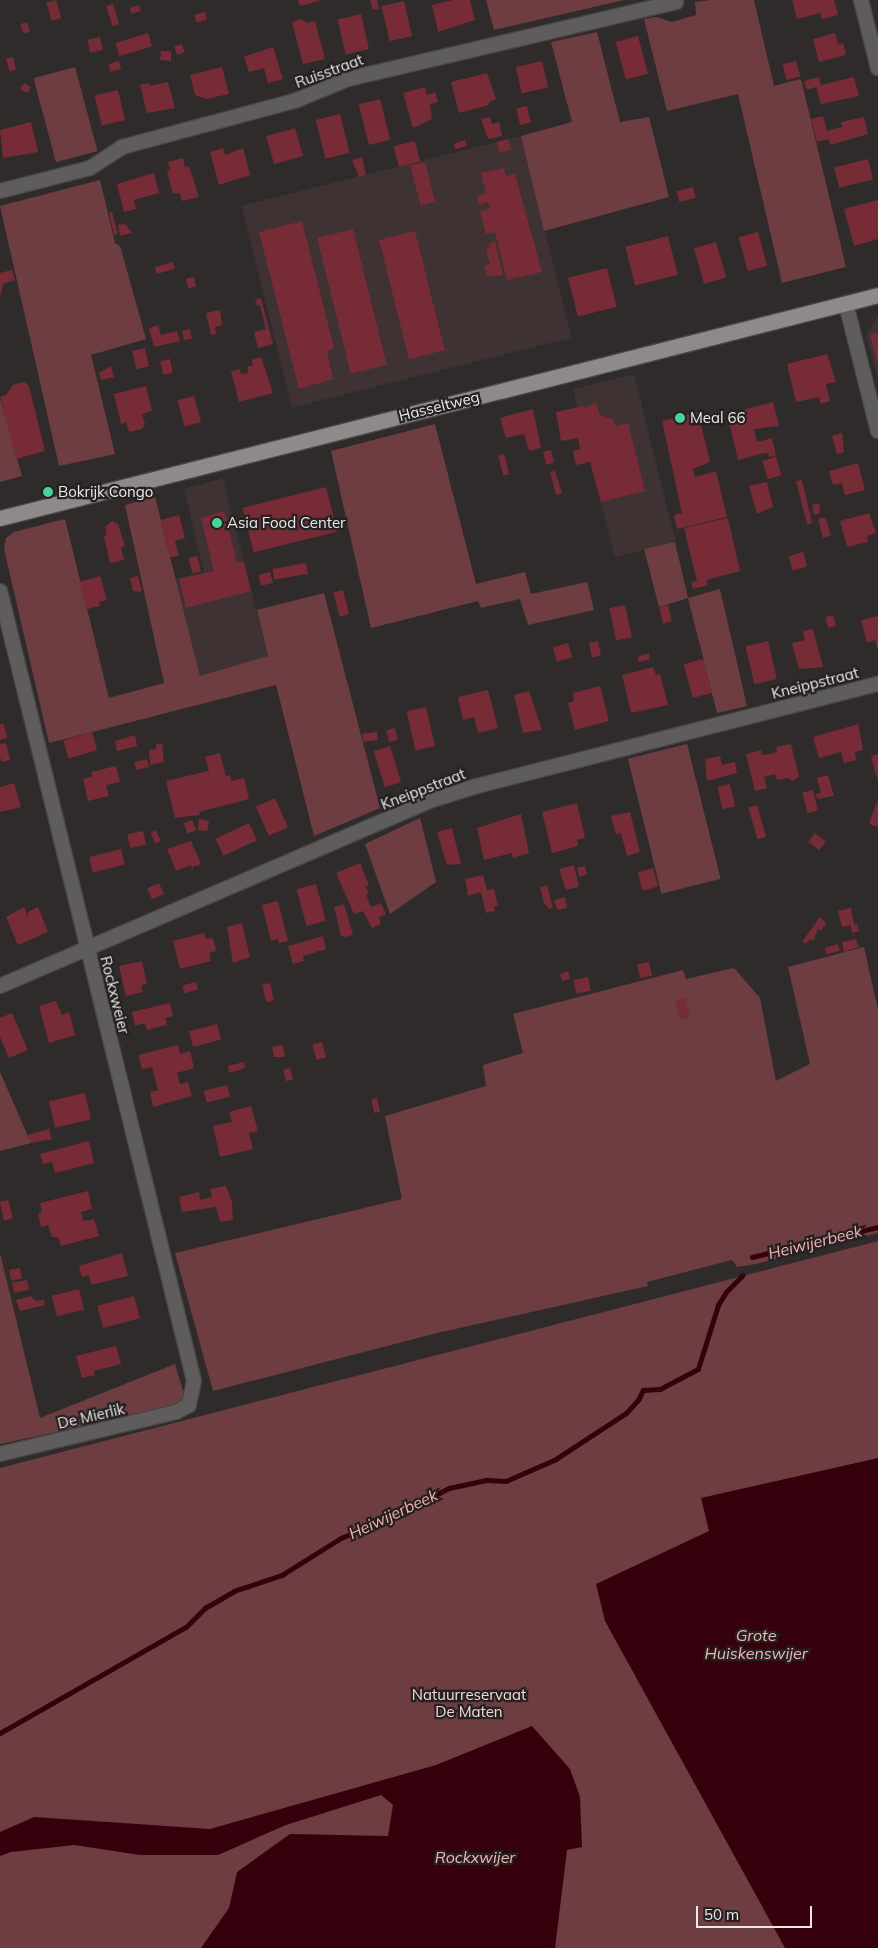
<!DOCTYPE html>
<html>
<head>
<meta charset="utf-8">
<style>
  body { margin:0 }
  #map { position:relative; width:878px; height:1948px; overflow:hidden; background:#2f2b2b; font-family:Mulish,sans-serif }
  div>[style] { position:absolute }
  .built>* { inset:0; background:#3e3233; transform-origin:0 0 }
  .green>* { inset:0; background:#6d3d42; transform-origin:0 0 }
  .water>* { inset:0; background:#35000b }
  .stream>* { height:4.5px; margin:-2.25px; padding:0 2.25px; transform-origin:2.25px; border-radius:2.25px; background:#35000b }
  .building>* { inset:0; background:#762b36; transform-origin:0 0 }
  .roads { filter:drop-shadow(1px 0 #494646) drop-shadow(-1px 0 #494646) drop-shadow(0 1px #494646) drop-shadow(0 -1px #494646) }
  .minor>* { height:14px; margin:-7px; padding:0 7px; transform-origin:7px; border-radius:7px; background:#5e5c5c }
  .primary>* { height:15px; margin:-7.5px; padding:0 7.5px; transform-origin:7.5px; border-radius:7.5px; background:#8e8a8a }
  .dots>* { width:14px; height:14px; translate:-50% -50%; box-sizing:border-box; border:2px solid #262121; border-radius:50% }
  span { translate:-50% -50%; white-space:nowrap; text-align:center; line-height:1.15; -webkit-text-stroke:4.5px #262121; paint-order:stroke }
  .street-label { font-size:15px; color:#ece9e9 }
  .poi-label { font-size:15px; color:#ece9e9 }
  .left { translate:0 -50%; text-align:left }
  .park-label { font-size:15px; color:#f3dadb }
  .water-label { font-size:16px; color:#f8b2b7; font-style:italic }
  .scale { position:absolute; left:696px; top:1906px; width:116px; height:22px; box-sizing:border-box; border:2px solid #ece9e9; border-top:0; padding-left:6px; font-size:15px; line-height:18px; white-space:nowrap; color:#ece9e9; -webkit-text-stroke:4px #262121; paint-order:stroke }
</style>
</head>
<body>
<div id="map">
  <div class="built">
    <i style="left:521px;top:136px;width:208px;height:288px;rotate:76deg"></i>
    <i style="clip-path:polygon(878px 315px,878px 380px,866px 334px)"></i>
    <i style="left:634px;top:374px;width:173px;height:63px;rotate:76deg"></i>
    <i style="clip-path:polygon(223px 478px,268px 657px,200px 676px,175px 579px,204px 572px,184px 489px)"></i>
  </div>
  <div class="green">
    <i style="clip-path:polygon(486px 0,624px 0,494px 30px)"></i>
    <i style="clip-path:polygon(712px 0,754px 0,774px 86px,801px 79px,846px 267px,782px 283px,738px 94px,667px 111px,644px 19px,656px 17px,672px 22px,696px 15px,695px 2px)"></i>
    <i style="clip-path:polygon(597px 32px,620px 122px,649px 117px,669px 197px,544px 231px,521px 136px,572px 122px,551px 42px)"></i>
    <i style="left:75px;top:67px;width:87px;height:43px;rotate:75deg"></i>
    <i style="clip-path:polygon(100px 180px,115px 243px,120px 246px,146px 339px,91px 355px,115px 454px,59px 466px,0 206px)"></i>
    <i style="clip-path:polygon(0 399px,22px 476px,0 482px)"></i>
    <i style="clip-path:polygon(435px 424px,476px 584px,525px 572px,531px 594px,587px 582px,594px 610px,528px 625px,520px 599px,481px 608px,478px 601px,371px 628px,331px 451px)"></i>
    <i style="clip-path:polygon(155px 497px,200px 676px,268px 656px,257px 610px,324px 593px,380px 808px,314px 836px,276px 685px,49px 743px,4px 549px,6px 538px,14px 532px,65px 519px,109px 698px,164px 683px,125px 505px)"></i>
    <i style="clip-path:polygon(675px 542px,688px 598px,720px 589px,747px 706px,717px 713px,688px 598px,659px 607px,644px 549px)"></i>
    <i style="left:687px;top:744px;width:139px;height:61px;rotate:76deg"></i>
    <i style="clip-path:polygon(420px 818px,436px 882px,390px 914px,365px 844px)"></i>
    <i style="clip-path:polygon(864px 947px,878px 1010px,878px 1233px,756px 1264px,737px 1267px,732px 1260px,647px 1282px,648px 1286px,437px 1333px,213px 1391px,175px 1253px,402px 1199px,385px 1116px,486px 1086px,483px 1065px,523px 1053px,513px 1014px,683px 970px,686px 979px,734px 968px,760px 998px,776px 1081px,810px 1064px,788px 967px)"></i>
    <i style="clip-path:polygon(0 1072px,31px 1143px,0 1151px)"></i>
    <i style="clip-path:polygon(878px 1241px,878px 1948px,0 1948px,0 1468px)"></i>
    <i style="clip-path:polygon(0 1253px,40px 1418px,175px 1364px,185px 1398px,173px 1407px,0 1444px)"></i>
  </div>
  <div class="water">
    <i style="clip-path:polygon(878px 1458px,878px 1948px,785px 1948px,605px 1621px,596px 1584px,709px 1531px,701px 1498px)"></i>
    <i style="clip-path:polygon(532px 1726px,570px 1769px,580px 1797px,582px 1847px,567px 1850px,555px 1948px,201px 1948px,229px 1908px,237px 1872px,290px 1834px,388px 1836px,393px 1805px,381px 1795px,286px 1825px,218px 1855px,140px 1855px,74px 1845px,11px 1852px,0 1856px,0 1832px,34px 1817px,210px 1829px,436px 1765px)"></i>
  </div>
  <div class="stream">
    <i style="left:752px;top:1257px;width:130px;rotate:-13.4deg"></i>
    <i style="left:0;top:1733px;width:214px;rotate:-29.7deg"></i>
    <i style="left:186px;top:1627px;width:27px;rotate:-45deg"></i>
    <i style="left:205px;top:1608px;width:34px;rotate:-30deg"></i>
    <i style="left:234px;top:1591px;width:51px;rotate:-18.4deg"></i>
    <i style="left:282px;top:1575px;width:70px;rotate:-32.1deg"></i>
    <i style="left:341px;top:1538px;width:65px;rotate:-22.6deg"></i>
    <i style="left:401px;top:1513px;width:54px;rotate:-27.5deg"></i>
    <i style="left:449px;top:1488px;width:39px;rotate:-12deg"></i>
    <i style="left:487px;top:1480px;width:19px;rotate:3deg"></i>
    <i style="left:506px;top:1481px;width:55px;rotate:-23.7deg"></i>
    <i style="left:556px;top:1459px;width:84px;rotate:-33.3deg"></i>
    <i style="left:626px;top:1413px;width:18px;rotate:-47deg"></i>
    <i style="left:638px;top:1400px;width:11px;rotate:-63deg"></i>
    <i style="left:643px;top:1390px;width:17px;rotate:-3deg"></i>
    <i style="left:660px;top:1389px;width:43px;rotate:-27.8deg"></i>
    <i style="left:698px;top:1369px;width:67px;rotate:-72.6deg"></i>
    <i style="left:718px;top:1305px;width:15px;rotate:-58deg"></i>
    <i style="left:726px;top:1292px;width:23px;rotate:-45deg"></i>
  </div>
  <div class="building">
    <i style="left:56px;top:0;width:19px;height:10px;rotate:74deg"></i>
    <i style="clip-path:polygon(298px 0,319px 0,319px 1px,300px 6px)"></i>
    <i style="clip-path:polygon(370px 0,377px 0,379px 9px,373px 10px)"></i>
    <i style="clip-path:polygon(453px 0,470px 0,475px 20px,438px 32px,432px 5px)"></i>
    <i style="clip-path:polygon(792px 0,834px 0,838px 15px,822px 19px,820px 13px,797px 19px)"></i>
    <i style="left:404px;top:1px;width:36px;height:23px;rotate:77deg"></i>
    <i style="left:113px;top:4px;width:21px;height:7px;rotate:73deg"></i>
    <i style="left:139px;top:5px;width:6px;height:10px;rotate:72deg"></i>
    <i style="left:205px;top:12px;width:8px;height:11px;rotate:76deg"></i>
    <i style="left:361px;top:14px;width:36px;height:24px;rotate:77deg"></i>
    <i style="clip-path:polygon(302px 19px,306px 23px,315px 21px,325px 59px,303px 64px,292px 22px)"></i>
    <i style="left:27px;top:22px;width:10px;height:7px;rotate:73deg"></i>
    <i style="left:148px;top:33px;width:14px;height:34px;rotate:73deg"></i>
    <i style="clip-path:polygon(835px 33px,838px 44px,843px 43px,846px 55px,819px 62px,813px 39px)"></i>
    <i style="left:638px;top:36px;width:39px;height:23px;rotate:75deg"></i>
    <i style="left:100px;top:37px;width:13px;height:13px;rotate:77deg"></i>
    <i style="left:182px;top:44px;width:9px;height:8px;rotate:72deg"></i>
    <i style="clip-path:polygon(273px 47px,283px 79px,268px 83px,264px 68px,249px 72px,244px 57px)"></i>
    <i style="clip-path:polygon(161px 51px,171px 51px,171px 61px,160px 60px)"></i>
    <i style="left:13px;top:57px;width:13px;height:7px;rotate:77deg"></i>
    <i style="clip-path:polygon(119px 61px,121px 69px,110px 72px,109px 64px)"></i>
    <i style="left:542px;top:61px;width:27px;height:27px;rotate:77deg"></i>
    <i style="left:796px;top:61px;width:16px;height:14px;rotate:75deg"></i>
    <i style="clip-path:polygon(222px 67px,229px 94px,206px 99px,195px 95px,190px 75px)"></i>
    <i style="clip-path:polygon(487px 73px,496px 99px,489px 102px,489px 105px,459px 113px,451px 82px)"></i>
    <i style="clip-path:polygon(819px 77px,821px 85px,854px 77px,859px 96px,821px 104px,816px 87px,807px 90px,804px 81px)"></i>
    <i style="clip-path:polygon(168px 82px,175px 108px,147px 113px,140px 85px,149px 83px,150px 86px)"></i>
    <i style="clip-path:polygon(24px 83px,31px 87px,28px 93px,20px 89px)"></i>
    <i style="clip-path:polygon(425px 87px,427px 95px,435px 92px,438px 102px,430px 104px,432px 119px,413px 128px,403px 93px)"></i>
    <i style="left:118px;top:90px;width:31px;height:24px;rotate:77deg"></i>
    <i style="left:380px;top:99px;width:42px;height:22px;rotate:76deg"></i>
    <i style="left:527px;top:106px;width:17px;height:11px;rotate:77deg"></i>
    <i style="left:340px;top:114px;width:40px;height:25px;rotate:76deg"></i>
    <i style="clip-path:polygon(823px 116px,827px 131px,842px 127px,841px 122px,864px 117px,868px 134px,830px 145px,829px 139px,817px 142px,811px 119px)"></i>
    <i style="clip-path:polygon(490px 117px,492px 124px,499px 122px,502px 136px,488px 139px,481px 119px)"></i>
    <i style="clip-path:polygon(31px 122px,38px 152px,3px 158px,0 130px)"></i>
    <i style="left:295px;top:128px;width:29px;height:30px;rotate:74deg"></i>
    <i style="left:508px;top:139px;width:11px;height:12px;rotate:75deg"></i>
    <i style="left:465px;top:140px;width:6px;height:12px;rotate:72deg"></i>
    <i style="left:415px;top:141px;width:21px;height:22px;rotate:76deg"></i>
    <i style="clip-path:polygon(223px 148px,225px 155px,243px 148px,250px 175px,219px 185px,210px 152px)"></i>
    <i style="clip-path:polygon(362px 157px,366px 175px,359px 177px,352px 160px)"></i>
    <i style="clip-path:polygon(183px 158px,185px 167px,189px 166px,199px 197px,182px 201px,180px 193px,173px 194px,167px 172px,170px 170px,168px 162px)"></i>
    <i style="left:868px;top:159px;width:21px;height:35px;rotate:76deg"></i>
    <i style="left:425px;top:162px;width:41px;height:15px;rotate:76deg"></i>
    <i style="clip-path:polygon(504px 168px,506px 176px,515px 174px,542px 272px,507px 280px,495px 232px,486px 234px,480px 211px,490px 209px,488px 202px,479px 205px,477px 196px,486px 193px,481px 173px)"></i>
    <i style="clip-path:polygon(154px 173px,159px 193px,134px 200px,136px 209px,124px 212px,117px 184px)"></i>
    <i style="left:693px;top:187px;width:11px;height:17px;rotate:75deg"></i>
    <i style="clip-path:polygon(878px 200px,878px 239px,854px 246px,844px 209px)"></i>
    <i style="clip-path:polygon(112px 212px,118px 234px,114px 235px,109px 213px)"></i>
    <i style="clip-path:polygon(302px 221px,334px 348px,327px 351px,333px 379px,299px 389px,259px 232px)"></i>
    <i style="clip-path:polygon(125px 224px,132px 233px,120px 236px,118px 225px)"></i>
    <i style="left:353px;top:229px;width:140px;height:37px;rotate:76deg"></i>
    <i style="left:415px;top:231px;width:123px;height:37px;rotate:76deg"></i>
    <i style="left:758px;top:232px;width:35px;height:20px;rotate:75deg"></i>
    <i style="left:668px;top:236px;width:40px;height:44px;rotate:76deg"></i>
    <i style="clip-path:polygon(495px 241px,503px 275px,487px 276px,484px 266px,490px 264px,486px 249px,490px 247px,489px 243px)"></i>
    <i style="left:716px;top:242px;width:37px;height:23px;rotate:74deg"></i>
    <i style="left:173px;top:262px;width:7px;height:19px;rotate:74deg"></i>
    <i style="left:607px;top:268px;width:40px;height:40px;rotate:76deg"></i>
    <i style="clip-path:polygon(12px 270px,15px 280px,3px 284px,0 297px,0 273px)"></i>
    <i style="left:194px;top:277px;width:10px;height:8px;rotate:79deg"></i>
    <i style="clip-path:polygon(261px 298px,273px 344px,258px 348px,254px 332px,266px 329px,260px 305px,257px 306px,255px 300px)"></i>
    <i style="clip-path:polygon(220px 310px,222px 325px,215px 327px,216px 334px,211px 335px,206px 313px)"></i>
    <i style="clip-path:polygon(158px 325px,161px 335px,177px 331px,180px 341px,154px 347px,149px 328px)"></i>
    <i style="left:190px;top:329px;width:10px;height:8px;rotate:79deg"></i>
    <i style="clip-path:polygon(878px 332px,878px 363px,877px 363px,870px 334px)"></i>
    <i style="left:145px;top:348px;width:19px;height:13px;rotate:78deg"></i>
    <i style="clip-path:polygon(827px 354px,836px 382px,826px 384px,830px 401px,821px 404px,819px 397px,796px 402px,787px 364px)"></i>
    <i style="clip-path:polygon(261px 357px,273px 393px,239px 402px,231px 371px,240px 369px,241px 374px,248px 373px,247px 367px,253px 365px,252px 360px)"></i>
    <i style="left:170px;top:359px;width:14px;height:10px;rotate:78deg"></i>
    <i style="clip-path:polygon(111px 366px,114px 377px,101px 380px,99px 373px)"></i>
    <i style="clip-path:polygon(24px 382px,29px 386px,45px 451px,16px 459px,0 397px,6px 395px,13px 385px)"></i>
    <i style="clip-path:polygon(146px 386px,152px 411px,142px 414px,145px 424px,142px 429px,129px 432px,126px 422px,121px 424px,114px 394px)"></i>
    <i style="left:194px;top:396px;width:27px;height:17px;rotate:75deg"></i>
    <i style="clip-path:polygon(773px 402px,779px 426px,754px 429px,757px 442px,772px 438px,776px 456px,769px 457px,768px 453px,760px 454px,738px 460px,727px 414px)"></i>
    <i style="clip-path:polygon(596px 403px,600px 415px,614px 420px,615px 426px,628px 423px,645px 491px,601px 502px,590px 462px,576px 465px,573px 451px,580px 449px,578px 438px,561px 441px,556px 412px,584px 406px,584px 408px)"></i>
    <i style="clip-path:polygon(533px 409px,541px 448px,529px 451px,524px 434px,506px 438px,500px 418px)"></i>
    <i style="clip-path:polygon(698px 412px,710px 462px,693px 469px,695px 477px,716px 471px,727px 517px,677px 529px,674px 515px,682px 513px,662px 421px)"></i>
    <i style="clip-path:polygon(842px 433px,844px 452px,837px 454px,832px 436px)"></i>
    <i style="left:551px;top:450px;width:13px;height:8px;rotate:77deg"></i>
    <i style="left:504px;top:454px;width:21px;height:6px;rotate:76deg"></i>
    <i style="left:776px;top:457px;width:19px;height:14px;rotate:74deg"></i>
    <i style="clip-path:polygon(858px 463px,865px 490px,845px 495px,842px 483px,833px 485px,829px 471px)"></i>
    <i style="clip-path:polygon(555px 471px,562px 493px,556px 495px,550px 472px)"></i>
    <i style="clip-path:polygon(802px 480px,812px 523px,807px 524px,796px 481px)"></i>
    <i style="clip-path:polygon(767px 482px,773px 507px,757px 514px,749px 486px)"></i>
    <i style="left:326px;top:487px;width:46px;height:86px;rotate:76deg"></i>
    <i style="clip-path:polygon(819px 503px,820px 513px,814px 515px,812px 505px)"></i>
    <i style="clip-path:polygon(224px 511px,237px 563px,244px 562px,251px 591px,186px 608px,179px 579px,214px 571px,201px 518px)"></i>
    <i style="clip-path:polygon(869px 513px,876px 533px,867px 536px,868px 542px,847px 547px,840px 521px)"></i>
    <i style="clip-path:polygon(179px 515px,185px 538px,175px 541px,179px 556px,170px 557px,161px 520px)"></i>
    <i style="clip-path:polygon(825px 517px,831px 535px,823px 538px,818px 519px)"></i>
    <i style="clip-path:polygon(728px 518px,740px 571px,706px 580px,708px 585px,693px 589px,691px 582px,697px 581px,684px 528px)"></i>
    <i style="clip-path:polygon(112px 521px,118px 524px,125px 546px,121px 547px,124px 560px,110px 563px,104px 536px,107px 535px,105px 527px)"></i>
    <i style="left:803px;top:552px;width:15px;height:15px;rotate:74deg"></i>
    <i style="left:197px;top:556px;width:16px;height:9px;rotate:75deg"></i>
    <i style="left:306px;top:563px;width:11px;height:34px;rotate:80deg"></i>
    <i style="left:270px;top:572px;width:11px;height:12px;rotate:75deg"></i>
    <i style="clip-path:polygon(100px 576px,107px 600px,99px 602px,100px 606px,87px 609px,79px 582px)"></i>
    <i style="clip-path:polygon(138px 576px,142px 591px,138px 592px,133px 591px,130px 578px)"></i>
    <i style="left:343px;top:590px;width:25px;height:10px;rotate:76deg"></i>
    <i style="left:625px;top:605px;width:33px;height:16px;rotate:78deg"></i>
    <i style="left:668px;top:605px;width:17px;height:9px;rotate:77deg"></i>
    <i style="left:833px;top:615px;width:11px;height:8px;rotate:75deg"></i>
    <i style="clip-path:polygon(878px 616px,878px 648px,877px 648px,875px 640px,867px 643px,861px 620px)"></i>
    <i style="clip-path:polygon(813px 629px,823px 667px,799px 669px,792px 643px,805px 640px,803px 631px)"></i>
    <i style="left:598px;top:641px;width:15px;height:9px;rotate:79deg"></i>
    <i style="left:768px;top:641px;width:39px;height:23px;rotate:77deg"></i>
    <i style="left:568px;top:643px;width:15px;height:16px;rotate:74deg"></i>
    <i style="clip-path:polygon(649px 653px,650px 659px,639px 662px,637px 657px)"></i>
    <i style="left:703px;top:659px;width:35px;height:20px;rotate:75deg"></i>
    <i style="clip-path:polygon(653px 667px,656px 675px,660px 674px,668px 705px,631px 713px,622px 675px)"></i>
    <i style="clip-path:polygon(600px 686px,609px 721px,575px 730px,568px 703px,574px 701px,573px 693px)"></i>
    <i style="clip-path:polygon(488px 690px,498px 728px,478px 733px,474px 717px,463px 720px,458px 697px)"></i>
    <i style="clip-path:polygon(529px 691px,542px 730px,523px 733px,514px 695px)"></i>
    <i style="left:426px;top:707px;width:40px;height:20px;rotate:77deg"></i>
    <i style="clip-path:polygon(0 724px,4px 724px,7px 738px,0 740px)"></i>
    <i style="clip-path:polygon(858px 724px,863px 750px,855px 752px,856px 760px,844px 763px,841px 752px,819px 758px,813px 737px)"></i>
    <i style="left:395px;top:728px;width:12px;height:9px;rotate:76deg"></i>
    <i style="left:92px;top:732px;width:19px;height:30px;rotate:74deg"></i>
    <i style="left:377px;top:732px;width:8px;height:15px;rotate:83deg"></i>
    <i style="clip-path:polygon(135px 735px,137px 746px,117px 751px,115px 741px)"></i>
    <i style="clip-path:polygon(6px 743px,10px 760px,3px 762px,0 758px,0 744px)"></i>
    <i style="clip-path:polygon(156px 744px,162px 744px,164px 762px,150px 765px,149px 750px,156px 749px)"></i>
    <i style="clip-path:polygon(791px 744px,799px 777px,792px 781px,788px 778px,777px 780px,775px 774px,764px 777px,767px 788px,755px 791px,746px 754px,761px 750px,762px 755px,770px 754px,777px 752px,776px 747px)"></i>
    <i style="left:390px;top:746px;width:38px;height:17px;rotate:73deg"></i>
    <i style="clip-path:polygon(220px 753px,226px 776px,230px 775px,231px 781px,244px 778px,249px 799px,199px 812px,200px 815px,175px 818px,166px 781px,209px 771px,205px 757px)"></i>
    <i style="clip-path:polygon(878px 754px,878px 778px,877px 778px,871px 756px)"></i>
    <i style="clip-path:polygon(720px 756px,722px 765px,735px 762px,737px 773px,707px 781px,705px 759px)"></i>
    <i style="left:147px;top:759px;width:8px;height:13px;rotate:76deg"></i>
    <i style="clip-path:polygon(116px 766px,120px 782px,106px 785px,109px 796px,88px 801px,83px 779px,92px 777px,91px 772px)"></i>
    <i style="clip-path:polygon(828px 775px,834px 796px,817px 799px,816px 794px,821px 793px,817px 778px)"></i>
    <i style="clip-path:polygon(14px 783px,21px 807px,0 812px,0 787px)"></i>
    <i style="left:730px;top:784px;width:23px;height:13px;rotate:77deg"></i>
    <i style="left:813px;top:790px;width:21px;height:11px;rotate:76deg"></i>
    <i style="left:275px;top:798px;width:32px;height:21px;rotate:66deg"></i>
    <i style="clip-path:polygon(878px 799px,878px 827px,869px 824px)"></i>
    <i style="clip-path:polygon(577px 803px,585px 838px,577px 840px,578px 846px,552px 853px,542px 812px)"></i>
    <i style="left:757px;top:805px;width:33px;height:9px;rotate:74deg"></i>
    <i style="clip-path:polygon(630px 812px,640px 852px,627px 856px,621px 833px,616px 834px,611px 816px)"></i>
    <i style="clip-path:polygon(521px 814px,529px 853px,513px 858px,512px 853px,484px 860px,477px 828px)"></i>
    <i style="clip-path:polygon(199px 819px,209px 821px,207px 831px,198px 830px)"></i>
    <i style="left:192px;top:820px;width:11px;height:9px;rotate:68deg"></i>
    <i style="left:249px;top:823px;width:19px;height:37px;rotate:65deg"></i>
    <i style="clip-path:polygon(452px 828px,461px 864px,447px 865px,437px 832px)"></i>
    <i style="left:156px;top:830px;width:12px;height:6px;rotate:66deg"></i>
    <i style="left:143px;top:831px;width:14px;height:16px;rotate:78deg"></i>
    <i style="left:815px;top:833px;width:14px;height:11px;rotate:39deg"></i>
    <i style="clip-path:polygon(191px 841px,201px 864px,193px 867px,193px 871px,191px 865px,176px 871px,167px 849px)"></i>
    <i style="left:121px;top:849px;width:16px;height:33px;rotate:76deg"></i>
    <i style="clip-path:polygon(360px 863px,369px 885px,365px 886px,369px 894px,366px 895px,371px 907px,381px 903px,386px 914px,379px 917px,381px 924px,372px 928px,363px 911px,354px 914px,336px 873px)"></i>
    <i style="clip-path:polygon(574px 865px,579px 887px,566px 890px,559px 869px)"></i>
    <i style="left:585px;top:866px;width:9px;height:8px;rotate:77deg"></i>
    <i style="left:653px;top:868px;width:19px;height:16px;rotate:74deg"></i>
    <i style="clip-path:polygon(483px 875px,487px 890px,494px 889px,498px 906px,494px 907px,495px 911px,486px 913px,481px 892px,468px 896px,465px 879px)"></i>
    <i style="left:159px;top:883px;width:12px;height:13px;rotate:66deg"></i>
    <i style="left:316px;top:884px;width:38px;height:20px;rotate:75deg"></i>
    <i style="clip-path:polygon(547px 885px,553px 908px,549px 909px,544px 903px,540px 887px)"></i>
    <i style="clip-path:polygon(565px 897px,567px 908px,557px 910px,554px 900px)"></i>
    <i style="clip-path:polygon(278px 901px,288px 941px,279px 943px,278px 939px,271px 941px,262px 905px)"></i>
    <i style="clip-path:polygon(344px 904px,353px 935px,346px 937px,341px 936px,334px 907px)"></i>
    <i style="clip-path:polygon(24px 907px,28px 917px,28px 912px,38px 907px,48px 932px,18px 945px,6px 917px)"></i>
    <i style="clip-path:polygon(851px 908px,854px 925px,857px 924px,859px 931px,852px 933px,851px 925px,842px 927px,838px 911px)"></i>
    <i style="clip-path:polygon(820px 917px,826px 923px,824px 927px,822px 925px,823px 927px,821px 931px,818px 929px,813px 941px,810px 939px,806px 944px,802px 942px)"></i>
    <i style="clip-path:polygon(242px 923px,250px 957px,233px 963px,227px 927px)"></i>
    <i style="clip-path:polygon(204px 933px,206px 939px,213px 938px,216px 951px,209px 953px,211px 961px,180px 969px,173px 941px)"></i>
    <i style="clip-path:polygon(323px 936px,326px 949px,303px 956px,304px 961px,293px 964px,288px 946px)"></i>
    <i style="clip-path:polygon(856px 939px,859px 947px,844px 952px,842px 942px)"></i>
    <i style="left:838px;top:944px;width:7px;height:14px;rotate:74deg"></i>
    <i style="clip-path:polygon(142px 961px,147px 984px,141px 985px,143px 992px,126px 996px,119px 966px)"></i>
    <i style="left:649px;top:962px;width:14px;height:12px;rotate:78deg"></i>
    <i style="clip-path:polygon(568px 971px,570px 979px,562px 981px,560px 974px)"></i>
    <i style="left:588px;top:977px;width:14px;height:15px;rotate:78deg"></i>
    <i style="left:196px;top:982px;width:8px;height:14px;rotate:76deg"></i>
    <i style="left:270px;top:983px;width:18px;height:8px;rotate:77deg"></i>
    <i style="left:685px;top:998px;width:20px;height:10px;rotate:75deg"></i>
    <i style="clip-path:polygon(56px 1001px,62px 1015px,69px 1012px,75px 1035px,49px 1043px,39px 1006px)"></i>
    <i style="clip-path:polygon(170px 1003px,173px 1016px,165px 1018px,167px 1025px,147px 1030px,145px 1023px,135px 1026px,132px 1012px)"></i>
    <i style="clip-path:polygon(12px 1013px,28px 1050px,9px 1058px,0 1037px,0 1018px)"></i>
    <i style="left:217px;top:1024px;width:16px;height:29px;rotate:75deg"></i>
    <i style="left:322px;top:1042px;width:16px;height:10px;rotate:75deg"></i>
    <i style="clip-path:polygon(178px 1045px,180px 1054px,190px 1051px,194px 1068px,177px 1073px,180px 1084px,188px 1082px,192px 1096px,153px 1107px,150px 1092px,158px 1090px,152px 1067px,142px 1069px,138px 1055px)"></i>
    <i style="clip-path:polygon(283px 1045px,285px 1057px,274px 1057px,272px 1047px)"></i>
    <i style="clip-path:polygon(244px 1062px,245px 1068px,229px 1073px,228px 1066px)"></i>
    <i style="left:290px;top:1068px;width:12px;height:7px;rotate:76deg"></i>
    <i style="left:227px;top:1085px;width:12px;height:24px;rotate:76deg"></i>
    <i style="left:85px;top:1093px;width:27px;height:37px;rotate:77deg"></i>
    <i style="left:377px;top:1098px;width:14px;height:6px;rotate:78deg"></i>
    <i style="clip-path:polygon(251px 1106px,258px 1131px,249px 1133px,253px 1149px,220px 1157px,213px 1126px,232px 1122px,229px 1112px)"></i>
    <i style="clip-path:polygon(49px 1129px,52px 1139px,31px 1143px,28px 1135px)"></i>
    <i style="clip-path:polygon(89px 1141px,94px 1163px,55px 1173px,52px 1162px,43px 1164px,40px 1154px)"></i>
    <i style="clip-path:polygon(226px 1186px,232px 1202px,233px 1220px,220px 1222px,216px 1207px,182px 1212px,179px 1197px,199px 1192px,200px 1200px,212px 1197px,210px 1189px)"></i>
    <i style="clip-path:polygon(88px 1191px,92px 1209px,81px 1212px,83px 1221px,94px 1219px,99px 1236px,61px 1246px,58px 1237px,52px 1237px,48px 1225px,41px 1227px,38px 1214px,42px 1211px,40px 1203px)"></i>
    <i style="clip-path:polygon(8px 1200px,13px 1218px,4px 1221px,0 1202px)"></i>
    <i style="clip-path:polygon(122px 1253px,128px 1276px,91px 1285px,89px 1275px,82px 1277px,79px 1266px)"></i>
    <i style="left:20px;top:1268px;width:11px;height:11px;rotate:80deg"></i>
    <i style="left:27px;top:1280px;width:10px;height:15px;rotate:79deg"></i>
    <i style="left:79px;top:1289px;width:21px;height:28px;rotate:76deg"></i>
    <i style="clip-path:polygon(31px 1296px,36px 1301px,44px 1300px,45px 1305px,20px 1311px,16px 1300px)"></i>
    <i style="left:134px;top:1296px;width:23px;height:38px;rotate:75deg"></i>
    <i style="clip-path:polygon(116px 1346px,121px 1364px,94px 1371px,95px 1375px,82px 1378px,76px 1356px)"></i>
  </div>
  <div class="roads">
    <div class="minor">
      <i style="left:861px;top:0;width:70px;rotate:76deg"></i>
      <i style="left:0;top:191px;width:93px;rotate:-14.3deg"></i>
      <i style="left:90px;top:168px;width:38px;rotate:-33deg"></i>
      <i style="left:122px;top:147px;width:181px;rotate:-15deg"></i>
      <i style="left:297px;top:100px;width:55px;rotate:-22.4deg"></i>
      <i style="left:348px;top:79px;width:337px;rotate:-13.2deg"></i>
      <i style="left:846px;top:304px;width:131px;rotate:75.9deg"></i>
      <i style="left:0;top:591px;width:813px;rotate:76.2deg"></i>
      <i style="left:194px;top:1381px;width:25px;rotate:102deg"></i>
      <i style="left:189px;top:1405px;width:15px;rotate:152deg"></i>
      <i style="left:176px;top:1412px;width:181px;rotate:166.6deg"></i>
      <i style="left:0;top:986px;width:467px;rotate:-23.3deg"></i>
      <i style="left:429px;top:801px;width:50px;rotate:-17.4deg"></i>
      <i style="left:477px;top:786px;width:414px;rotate:-14.3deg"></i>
    </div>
    <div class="primary">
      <i style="left:0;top:518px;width:906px;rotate:-14.25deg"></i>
    </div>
  </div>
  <div class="dots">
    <i style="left:680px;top:418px;background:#46d49e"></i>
    <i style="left:48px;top:492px;background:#46d49e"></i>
    <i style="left:217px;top:523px;background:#46d49e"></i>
  </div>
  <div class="street-label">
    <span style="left:329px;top:71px;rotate:-20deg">Ruisstraat</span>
    <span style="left:439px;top:406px;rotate:-14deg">Hasseltweg</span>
    <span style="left:815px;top:683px;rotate:-14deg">Kneippstraat</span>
    <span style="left:423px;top:789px;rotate:-21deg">Kneippstraat</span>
    <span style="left:115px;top:995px;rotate:76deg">Rockxweier</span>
    <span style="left:91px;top:1416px;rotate:-13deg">De Mierlik</span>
  </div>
  <div class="poi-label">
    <span class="left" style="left:690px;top:418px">Meal 66</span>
    <span class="left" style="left:58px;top:492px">Bokrijk Congo</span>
    <span class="left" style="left:227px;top:523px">Asia Food Center</span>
  </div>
  <div class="park-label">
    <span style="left:469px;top:1703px">Natuurreservaat<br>De Maten</span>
  </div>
  <div class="water-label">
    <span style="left:815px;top:1242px;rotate:-14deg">Heiwijerbeek</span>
    <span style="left:393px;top:1514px;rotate:-25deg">Heiwijerbeek</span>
    <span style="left:756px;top:1644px">Grote<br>Huiskenswijer</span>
    <span style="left:475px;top:1857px">Rockxwijer</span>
  </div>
  <div class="scale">50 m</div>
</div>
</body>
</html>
